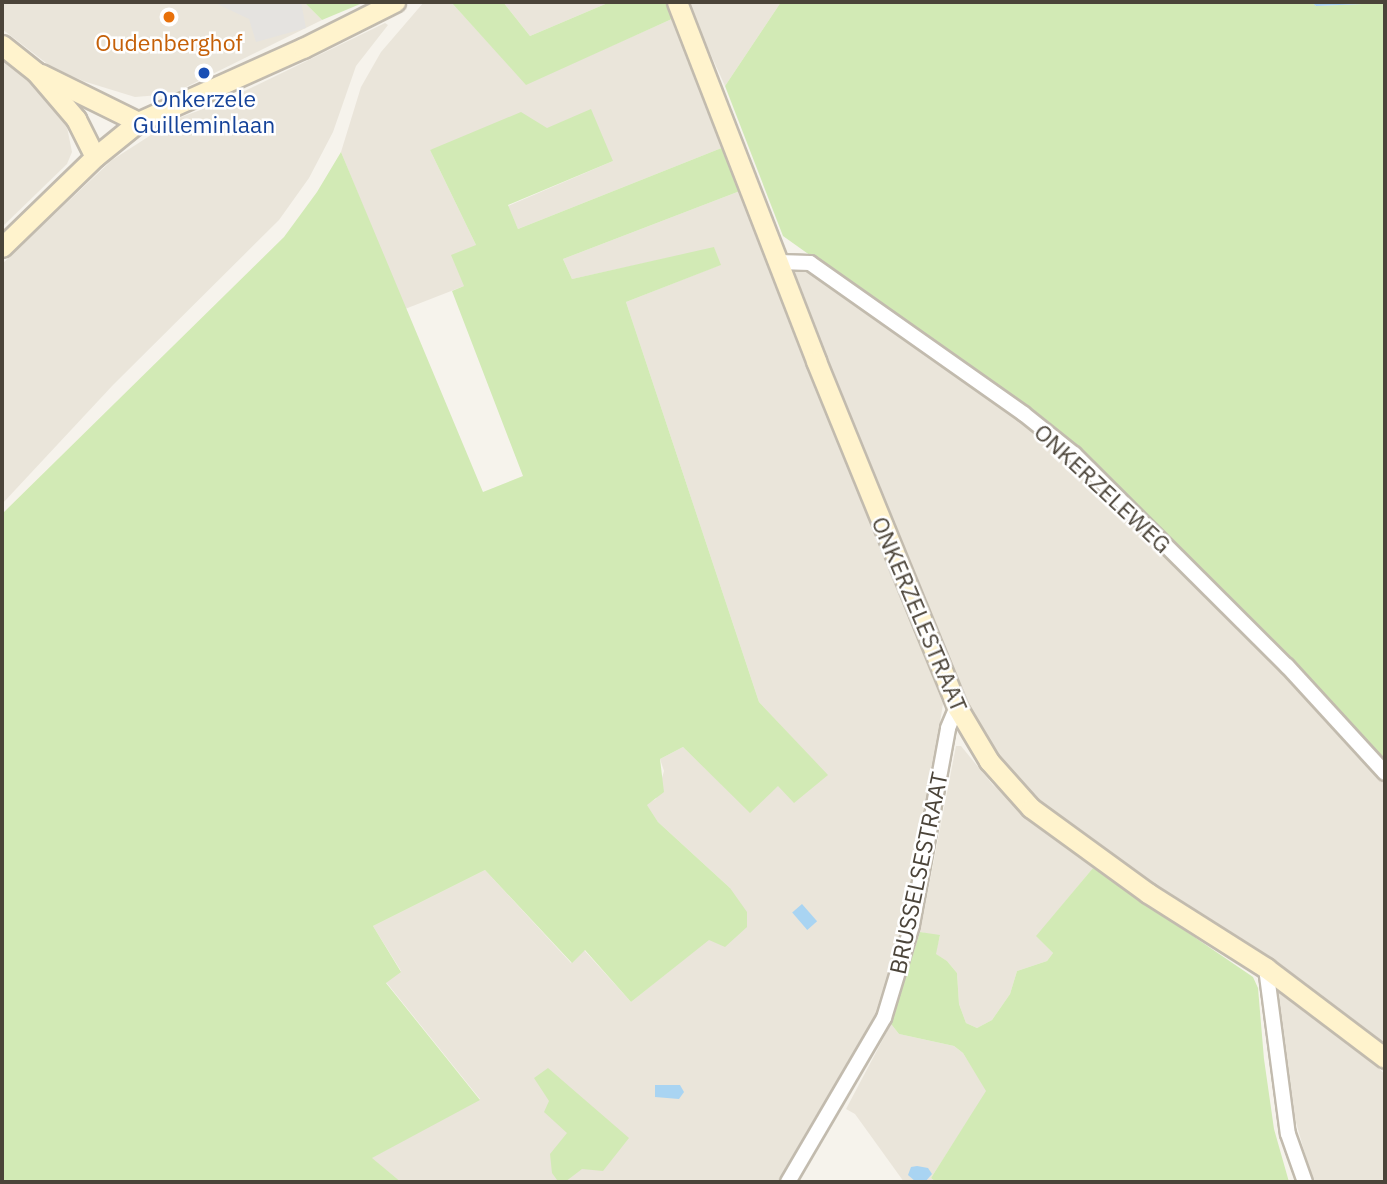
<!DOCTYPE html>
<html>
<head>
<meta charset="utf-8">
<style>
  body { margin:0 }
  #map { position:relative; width:1387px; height:1184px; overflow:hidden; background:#f6f3ec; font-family:"IBM Plex Sans",sans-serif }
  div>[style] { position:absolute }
  .residential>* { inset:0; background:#eae5da }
  .green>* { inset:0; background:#d2eab5 }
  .parking>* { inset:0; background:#e5e3e0 }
  .water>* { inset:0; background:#a9d4f2; transform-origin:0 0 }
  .roads { filter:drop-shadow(2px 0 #c2bbae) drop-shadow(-2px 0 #c2bbae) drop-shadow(0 2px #c2bbae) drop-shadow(0 -2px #c2bbae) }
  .street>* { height:14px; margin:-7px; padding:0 7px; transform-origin:7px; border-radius:7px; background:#fff }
  .secondary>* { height:19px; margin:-9.5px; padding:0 9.5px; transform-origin:9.5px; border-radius:9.5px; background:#fff3cd }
  .dots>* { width:19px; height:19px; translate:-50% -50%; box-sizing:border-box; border:4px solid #fff; border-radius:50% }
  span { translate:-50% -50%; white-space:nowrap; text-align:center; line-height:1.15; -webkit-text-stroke:5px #fff; paint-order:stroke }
  .food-label { font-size:23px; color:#c56008 }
  .transit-label { font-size:23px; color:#164399 }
  .street-label { font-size:23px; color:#4b4439 }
  .frame { position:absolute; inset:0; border:4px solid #4b4439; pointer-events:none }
</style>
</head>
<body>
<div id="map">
  <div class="residential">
    <i style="clip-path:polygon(2px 2px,304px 2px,322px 20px,172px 94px,135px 97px,83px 81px,50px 66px,2px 29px)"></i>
    <i style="clip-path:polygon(424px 2px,451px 2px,526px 84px,674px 18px,724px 147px,518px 229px,508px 206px,613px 161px,547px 129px,430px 150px,476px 245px,464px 286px,405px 309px,341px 152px,361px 87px,381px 52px)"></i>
    <i style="clip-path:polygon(503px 2px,610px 2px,530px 36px)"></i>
    <i style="clip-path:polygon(687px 2px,781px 2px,725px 86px)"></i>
    <i style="clip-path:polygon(385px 23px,388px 25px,356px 66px,333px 132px,309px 178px,279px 220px,113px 385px,2px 504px,2px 264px,112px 160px,176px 119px,222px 102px)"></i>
    <i style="clip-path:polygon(2px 59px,52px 102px,66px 122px,72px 152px,67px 164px,2px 227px)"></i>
    <i style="clip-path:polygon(740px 191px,943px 704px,913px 887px,882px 1007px,854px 1063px,780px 1182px,401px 1182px,371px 1158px,480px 1099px,386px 982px,401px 971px,373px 926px,485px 870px,571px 963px,584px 950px,631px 1002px,709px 939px,730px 888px,658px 822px,646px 804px,656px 799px,664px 771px,660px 759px,683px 747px,750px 812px,778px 785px,827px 775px,759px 702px,626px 302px,720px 265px,714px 248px,572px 279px,563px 259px)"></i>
    <i style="clip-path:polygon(805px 264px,1068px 454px,1283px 670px,1385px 781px,1385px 1049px,1318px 993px,1045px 813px,996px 761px,972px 719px,811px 325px,795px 274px,795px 269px)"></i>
    <i style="clip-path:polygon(956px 746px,961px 746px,993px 785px,1093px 868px,1037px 936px,1053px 953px,1047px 961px,1017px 971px,1010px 994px,992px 1020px,977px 1028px,966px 1023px,959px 1004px,957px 973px,947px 961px,935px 954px,940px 936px,920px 932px)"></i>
    <i style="clip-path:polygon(1279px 992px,1288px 992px,1385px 1074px,1385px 1182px,1313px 1182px,1293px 1112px,1279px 1025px)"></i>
    <i style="clip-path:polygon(891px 1024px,899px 1034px,954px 1046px,963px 1053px,987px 1091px,931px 1178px,936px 1182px,904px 1182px,855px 1114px,846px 1109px)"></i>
  </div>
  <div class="green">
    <i style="clip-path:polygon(304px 2px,365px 2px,322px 20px)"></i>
    <i style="clip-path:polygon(451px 2px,503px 2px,530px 36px,610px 2px,667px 2px,674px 18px,526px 85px)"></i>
    <i style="clip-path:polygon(781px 2px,1311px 2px,1316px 6px,1385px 3px,1385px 765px,1258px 626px,1081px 448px,783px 236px,725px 86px)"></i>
    <i style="clip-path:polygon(591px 109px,613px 161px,508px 205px,518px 229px,724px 147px,740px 191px,563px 259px,572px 279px,714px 247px,721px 265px,626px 302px,759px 702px,828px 775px,794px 803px,778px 786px,750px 813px,683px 747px,660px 759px,664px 792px,647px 805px,658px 822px,730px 888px,747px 912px,747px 927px,725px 947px,709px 940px,631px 1002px,585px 950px,572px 963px,485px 870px,373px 926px,401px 972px,386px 983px,480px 1100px,372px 1158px,401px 1182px,2px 1182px,2px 514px,284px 237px,317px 192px,341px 152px,483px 492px,523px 476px,452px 291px,464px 286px,451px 255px,476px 245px,430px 150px,521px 112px,547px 128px)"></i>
    <i style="clip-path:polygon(1093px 868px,1253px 977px,1258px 988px,1264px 1059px,1274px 1129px,1289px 1182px,936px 1182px,931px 1178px,986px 1091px,963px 1053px,954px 1046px,899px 1034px,891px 1024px,920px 932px,940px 935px,936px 954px,947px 961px,957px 973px,959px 1004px,966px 1023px,977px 1028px,992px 1020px,1010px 994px,1017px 971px,1047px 961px,1053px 953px,1036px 936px)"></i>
    <i style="clip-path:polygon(548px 1068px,629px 1138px,603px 1171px,582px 1169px,565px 1182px,557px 1180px,552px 1173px,550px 1154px,567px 1133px,544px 1112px,549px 1101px,534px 1078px)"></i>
  </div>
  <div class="parking">
    <i style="clip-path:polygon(213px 2px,301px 2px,306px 28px,256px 42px,249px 19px)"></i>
  </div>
  <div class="water">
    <i style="clip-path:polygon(1311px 2px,1385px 2px,1385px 3px,1316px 6px)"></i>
    <i style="left:802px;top:904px;width:23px;height:13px;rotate:49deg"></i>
    <i style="clip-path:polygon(655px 1085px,680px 1085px,684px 1092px,679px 1099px,655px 1097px)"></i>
    <i style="clip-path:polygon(917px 1166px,928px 1168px,932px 1174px,925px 1182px,916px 1182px,908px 1175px,911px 1167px)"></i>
  </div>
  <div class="roads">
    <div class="street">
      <i style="left:779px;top:262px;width:31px;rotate:2deg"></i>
      <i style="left:810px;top:263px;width:262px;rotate:35.2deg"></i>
      <i style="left:1024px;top:414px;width:64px;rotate:38.7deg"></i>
      <i style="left:1074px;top:454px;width:301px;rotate:44.9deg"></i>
      <i style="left:1287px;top:666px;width:145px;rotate:47.5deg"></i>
      <i style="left:1266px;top:968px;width:167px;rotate:82.5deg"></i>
      <i style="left:1288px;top:1134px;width:51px;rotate:70.5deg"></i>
      <i style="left:788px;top:1182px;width:190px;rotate:-59.7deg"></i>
      <i style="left:884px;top:1018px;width:97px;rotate:-73.2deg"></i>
      <i style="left:912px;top:925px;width:200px;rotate:-79.6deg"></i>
      <i style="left:948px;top:728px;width:23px;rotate:-67deg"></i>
    </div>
    <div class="secondary">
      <i style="left:677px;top:2px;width:385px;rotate:68.8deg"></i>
      <i style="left:816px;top:361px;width:374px;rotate:67.8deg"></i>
      <i style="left:957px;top:707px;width:63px;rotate:59.3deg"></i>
      <i style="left:989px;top:761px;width:63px;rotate:48.2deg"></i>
      <i style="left:1031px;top:808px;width:145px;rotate:36deg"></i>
      <i style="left:1148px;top:893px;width:140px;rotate:32.4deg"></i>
      <i style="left:1266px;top:968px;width:149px;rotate:37.1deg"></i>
      <i style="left:2px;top:45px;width:43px;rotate:38.5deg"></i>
      <i style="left:36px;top:72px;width:62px;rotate:49.6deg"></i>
      <i style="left:76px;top:119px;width:42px;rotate:63.4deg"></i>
      <i style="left:41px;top:74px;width:108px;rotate:26.3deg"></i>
      <i style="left:2px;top:247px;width:129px;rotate:-44.1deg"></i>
      <i style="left:95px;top:157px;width:55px;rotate:-39.1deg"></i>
      <i style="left:138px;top:122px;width:181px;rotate:-24.2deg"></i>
      <i style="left:303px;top:48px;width:103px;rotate:-26.6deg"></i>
    </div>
  </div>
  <div class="dots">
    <i style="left:169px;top:17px;background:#e8710a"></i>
    <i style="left:204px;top:73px;background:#1a4fb4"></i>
  </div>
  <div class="food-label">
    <span style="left:169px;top:42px">Oudenberghof</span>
  </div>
  <div class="transit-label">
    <span style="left:204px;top:111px">Onkerzele<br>Guilleminlaan</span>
  </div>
  <div class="street-label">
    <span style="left:1103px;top:488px;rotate:43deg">ONKERZELEWEG</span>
    <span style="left:920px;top:614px;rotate:67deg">ONKERZELESTRAAT</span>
    <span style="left:918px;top:873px;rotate:-78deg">BRUSSELSESTRAAT</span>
  </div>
  <div class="frame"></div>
</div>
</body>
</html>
